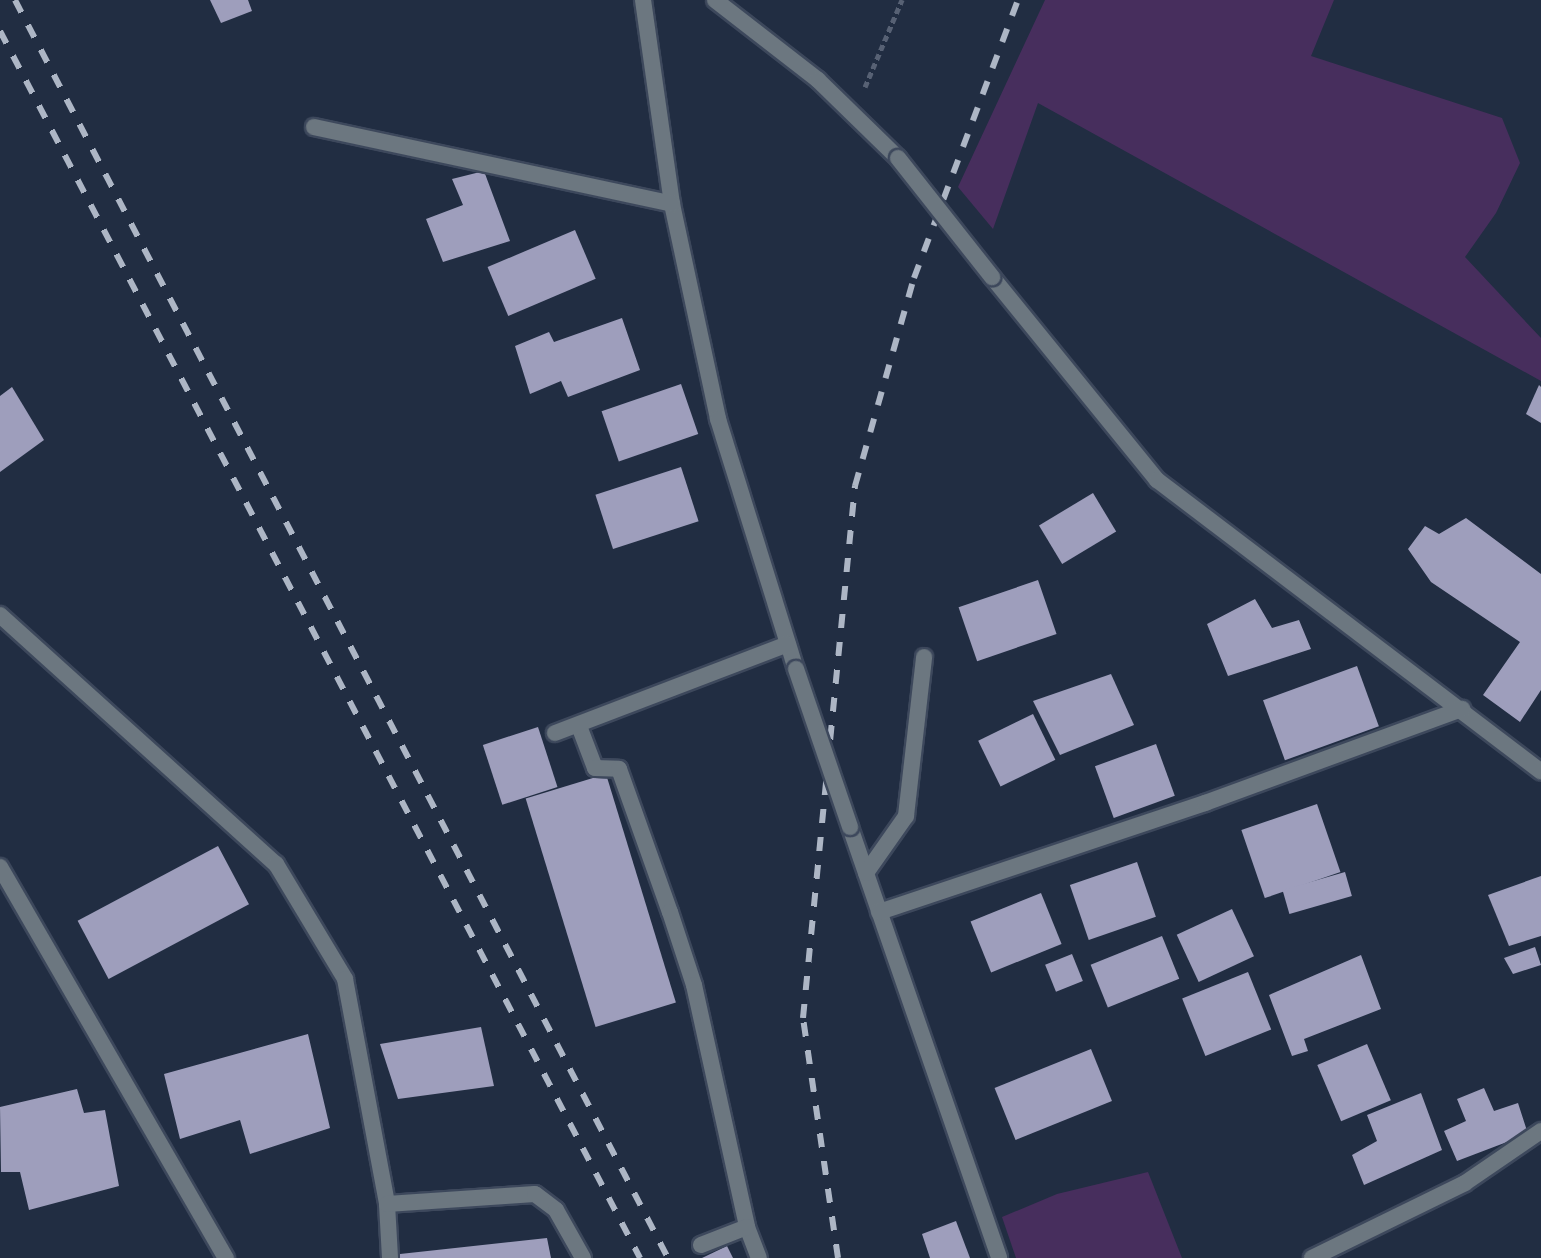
<!DOCTYPE html>
<html>
<head>
<meta charset="utf-8">
<style>
  body { margin:0 }
  #map { position:relative; width:1541px; height:1258px; overflow:hidden; background:#212d42; font-family:"Zilla Slab",serif }
  div>[style] { position:absolute }
  .green>* { inset:0; background:#472e5d }
  .building>* { inset:0; background:#9e9ebc; transform-origin:0 0 }
  .path>* { height:5px; margin-top:-2.5px; transform-origin:0; background:repeating-linear-gradient(90deg,#576174 0 6px,transparent 0 10px) }
  .roads { filter:drop-shadow(2px 0 #3d485c) drop-shadow(-2px 0 #3d485c) drop-shadow(0 2px #3d485c) drop-shadow(0 -2px #3d485c) }
  .service>* { height:16px; margin:-8px; padding:0 8px; transform-origin:8px; border-radius:8px; background:#6c7780 }
  .minor>* { height:16px; margin:-8px; padding:0 8px; transform-origin:8px; border-radius:8px; background:#6c7780 }
  .rail>* { height:6px; margin-top:-3px; transform-origin:0; background:repeating-linear-gradient(90deg,#adb6c5 0 14px,transparent 0 28px) }
  .bridges { filter:drop-shadow(2px 0 #3d485c) drop-shadow(-2px 0 #3d485c) drop-shadow(0 2px #3d485c) drop-shadow(0 -2px #3d485c) }
  .minor-bridge>* { height:16px; margin:-8px; padding:0 8px; transform-origin:8px; border-radius:8px; background:#6c7780 }
  span { translate:-50% -50%; white-space:nowrap; text-align:center; line-height:1.15; -webkit-text-stroke:8px #10151f; paint-order:stroke }
</style>
</head>
<body>
<div id="map">
  <div class="green">
    <i style="clip-path:polygon(1045px 0,1334px 0,1311px 56px,1502px 118px,1520px 163px,1496px 213px,1465px 257px,1541px 338px,1541px 381px,1038px 103px,993px 229px,958px 187px)"></i>
    <i style="clip-path:polygon(1148px 1172px,1182px 1258px,1016px 1258px,1002px 1217px,1057px 1194px)"></i>
  </div>
  <div class="building">
    <i style="clip-path:polygon(210px 0,248px 0,252px 11px,221px 23px)"></i>
    <i style="clip-path:polygon(484px 171px,510px 241px,443px 262px,426px 219px,463px 205px,452px 179px)"></i>
    <i style="left:575px;top:230px;width:53px;height:95px;rotate:67deg"></i>
    <i style="clip-path:polygon(622px 318px,640px 370px,568px 397px,561px 381px,530px 394px,515px 346px,549px 332px,554px 342px)"></i>
    <i style="left:681px;top:384px;width:53px;height:84px;rotate:71deg"></i>
    <i style="clip-path:polygon(1539px 385px,1541px 387px,1541px 423px,1526px 414px)"></i>
    <i style="clip-path:polygon(12px 387px,44px 440px,0 472px,0 396px)"></i>
    <i style="left:681px;top:467px;width:57px;height:90px;rotate:72deg"></i>
    <i style="left:1093px;top:493px;width:45px;height:63px;rotate:59deg"></i>
    <i style="clip-path:polygon(1466px 518px,1541px 574px,1541px 690px,1520px 722px,1483px 695px,1520px 642px,1431px 582px,1408px 549px,1425px 526px,1439px 534px)"></i>
    <i style="left:1038px;top:580px;width:57px;height:84px;rotate:71deg"></i>
    <i style="clip-path:polygon(1255px 599px,1272px 628px,1299px 620px,1311px 649px,1228px 676px,1207px 624px)"></i>
    <i style="left:1357px;top:666px;width:64px;height:100px;rotate:70deg"></i>
    <i style="clip-path:polygon(1111px 674px,1134px 725px,1060px 755px,1033px 701px)"></i>
    <i style="left:1033px;top:714px;width:51px;height:61px;rotate:64deg"></i>
    <i style="left:538px;top:727px;width:63px;height:58px;rotate:72deg"></i>
    <i style="left:1156px;top:744px;width:55px;height:65px;rotate:70deg"></i>
    <i style="left:606px;top:774px;width:239px;height:84px;rotate:73deg"></i>
    <i style="left:1317px;top:804px;width:72px;height:80px;rotate:71deg"></i>
    <i style="left:218px;top:846px;width:66px;height:159px;rotate:62deg"></i>
    <i style="left:1137px;top:862px;width:58px;height:71px;rotate:71deg"></i>
    <i style="left:1345px;top:872px;width:25px;height:65px;rotate:74deg"></i>
    <i style="clip-path:polygon(1541px 876px,1541px 936px,1509px 946px,1488px 895px)"></i>
    <i style="left:1041px;top:893px;width:55px;height:76px;rotate:68deg"></i>
    <i style="left:1232px;top:909px;width:52px;height:61px;rotate:65deg"></i>
    <i style="left:1162px;top:936px;width:46px;height:77px;rotate:68deg"></i>
    <i style="clip-path:polygon(1535px 947px,1541px 965px,1513px 974px,1504px 958px)"></i>
    <i style="left:1072px;top:954px;width:29px;height:29px;rotate:68deg"></i>
    <i style="clip-path:polygon(1361px 955px,1381px 1009px,1304px 1039px,1308px 1051px,1292px 1056px,1269px 995px)"></i>
    <i style="left:1248px;top:972px;width:62px;height:71px;rotate:68deg"></i>
    <i style="clip-path:polygon(481px 1027px,494px 1086px,398px 1099px,380px 1044px)"></i>
    <i style="clip-path:polygon(308px 1034px,330px 1128px,250px 1154px,240px 1120px,180px 1139px,164px 1074px)"></i>
    <i style="left:1367px;top:1044px;width:61px;height:54px;rotate:67deg"></i>
    <i style="left:1091px;top:1049px;width:56px;height:104px;rotate:68deg"></i>
    <i style="clip-path:polygon(1484px 1088px,1494px 1111px,1518px 1103px,1528px 1134px,1457px 1161px,1444px 1131px,1466px 1121px,1457px 1099px)"></i>
    <i style="clip-path:polygon(77px 1089px,84px 1113px,105px 1110px,119px 1186px,29px 1210px,20px 1172px,1px 1172px,0 1107px)"></i>
    <i style="clip-path:polygon(1421px 1093px,1442px 1150px,1364px 1185px,1352px 1155px,1377px 1141px,1367px 1115px)"></i>
    <i style="clip-path:polygon(956px 1221px,970px 1258px,930px 1258px,922px 1234px)"></i>
    <i style="clip-path:polygon(547px 1238px,551px 1258px,400px 1258px,400px 1254px)"></i>
    <i style="clip-path:polygon(727px 1246px,733px 1258px,702px 1258px)"></i>
  </div>
  <div class="path">
    <i style="left:865px;top:87px;width:95px;rotate:-67deg"></i>
  </div>
  <div class="roads">
    <div class="service">
      <i style="left:579px;top:726px;width:45px;rotate:69.1deg"></i>
      <i style="left:595px;top:768px;width:24px;rotate:2deg"></i>
      <i style="left:619px;top:769px;width:152px;rotate:70.4deg"></i>
      <i style="left:670px;top:912px;width:77px;rotate:71.8deg"></i>
      <i style="left:694px;top:985px;width:248px;rotate:77.6deg"></i>
      <i style="left:747px;top:1227px;width:33px;rotate:69deg"></i>
      <i style="left:701px;top:1245px;width:49px;rotate:-21.4deg"></i>
    </div>
    <div class="minor">
      <i style="left:643px;top:0;width:206px;rotate:81.9deg"></i>
      <i style="left:672px;top:204px;width:220px;rotate:77.9deg"></i>
      <i style="left:718px;top:419px;width:262px;rotate:72.7deg"></i>
      <i style="left:715px;top:0;width:130px;rotate:37.8deg"></i>
      <i style="left:818px;top:80px;width:112px;rotate:44.3deg"></i>
      <i style="left:314px;top:127px;width:366px;rotate:12.1deg"></i>
      <i style="left:992px;top:277px;width:262px;rotate:50.9deg"></i>
      <i style="left:1157px;top:480px;width:482px;rotate:37.2deg"></i>
      <i style="left:0;top:615px;width:372px;rotate:42.1deg"></i>
      <i style="left:276px;top:864px;width:134px;rotate:59deg"></i>
      <i style="left:345px;top:979px;width:229px;rotate:79.4deg"></i>
      <i style="left:387px;top:1204px;width:54px;rotate:86.8deg"></i>
      <i style="left:555px;top:733px;width:249px;rotate:-20.9deg"></i>
      <i style="left:850px;top:827px;width:456px;rotate:70.9deg"></i>
      <i style="left:0;top:867px;width:452px;rotate:60deg"></i>
      <i style="left:866px;top:873px;width:70px;rotate:-54.9deg"></i>
      <i style="left:906px;top:816px;width:160px;rotate:-83.5deg"></i>
      <i style="left:879px;top:912px;width:344px;rotate:-18.5deg"></i>
      <i style="left:1205px;top:803px;width:274px;rotate:-20.1deg"></i>
      <i style="left:387px;top:1204px;width:148px;rotate:-3.9deg"></i>
      <i style="left:535px;top:1194px;width:26px;rotate:37deg"></i>
      <i style="left:556px;top:1210px;width:55px;rotate:60.6deg"></i>
      <i style="left:1312px;top:1258px;width:170px;rotate:-26.1deg"></i>
      <i style="left:1465px;top:1183px;width:92px;rotate:-34.4deg"></i>
    </div>
  </div>
  <div class="rail">
    <i style="left:15px;top:0;width:1417px;rotate:62.57deg"></i>
    <i style="left:0;top:31px;width:1384px;rotate:62.45deg"></i>
    <i style="left:838px;top:1258px;width:243px;rotate:-98.3deg"></i>
    <i style="left:803px;top:1018px;width:535px;rotate:-84.42deg"></i>
    <i style="left:855px;top:486px;width:216px;rotate:-74.2deg"></i>
    <i style="left:914px;top:278px;width:297px;rotate:-69.5deg"></i>
  </div>
  <div class="bridges">
    <div class="minor-bridge">
      <i style="left:898px;top:158px;width:152px;rotate:51.7deg"></i>
      <i style="left:796px;top:669px;width:167px;rotate:71.1deg"></i>
    </div>
  </div>
</div>
</body>
</html>
